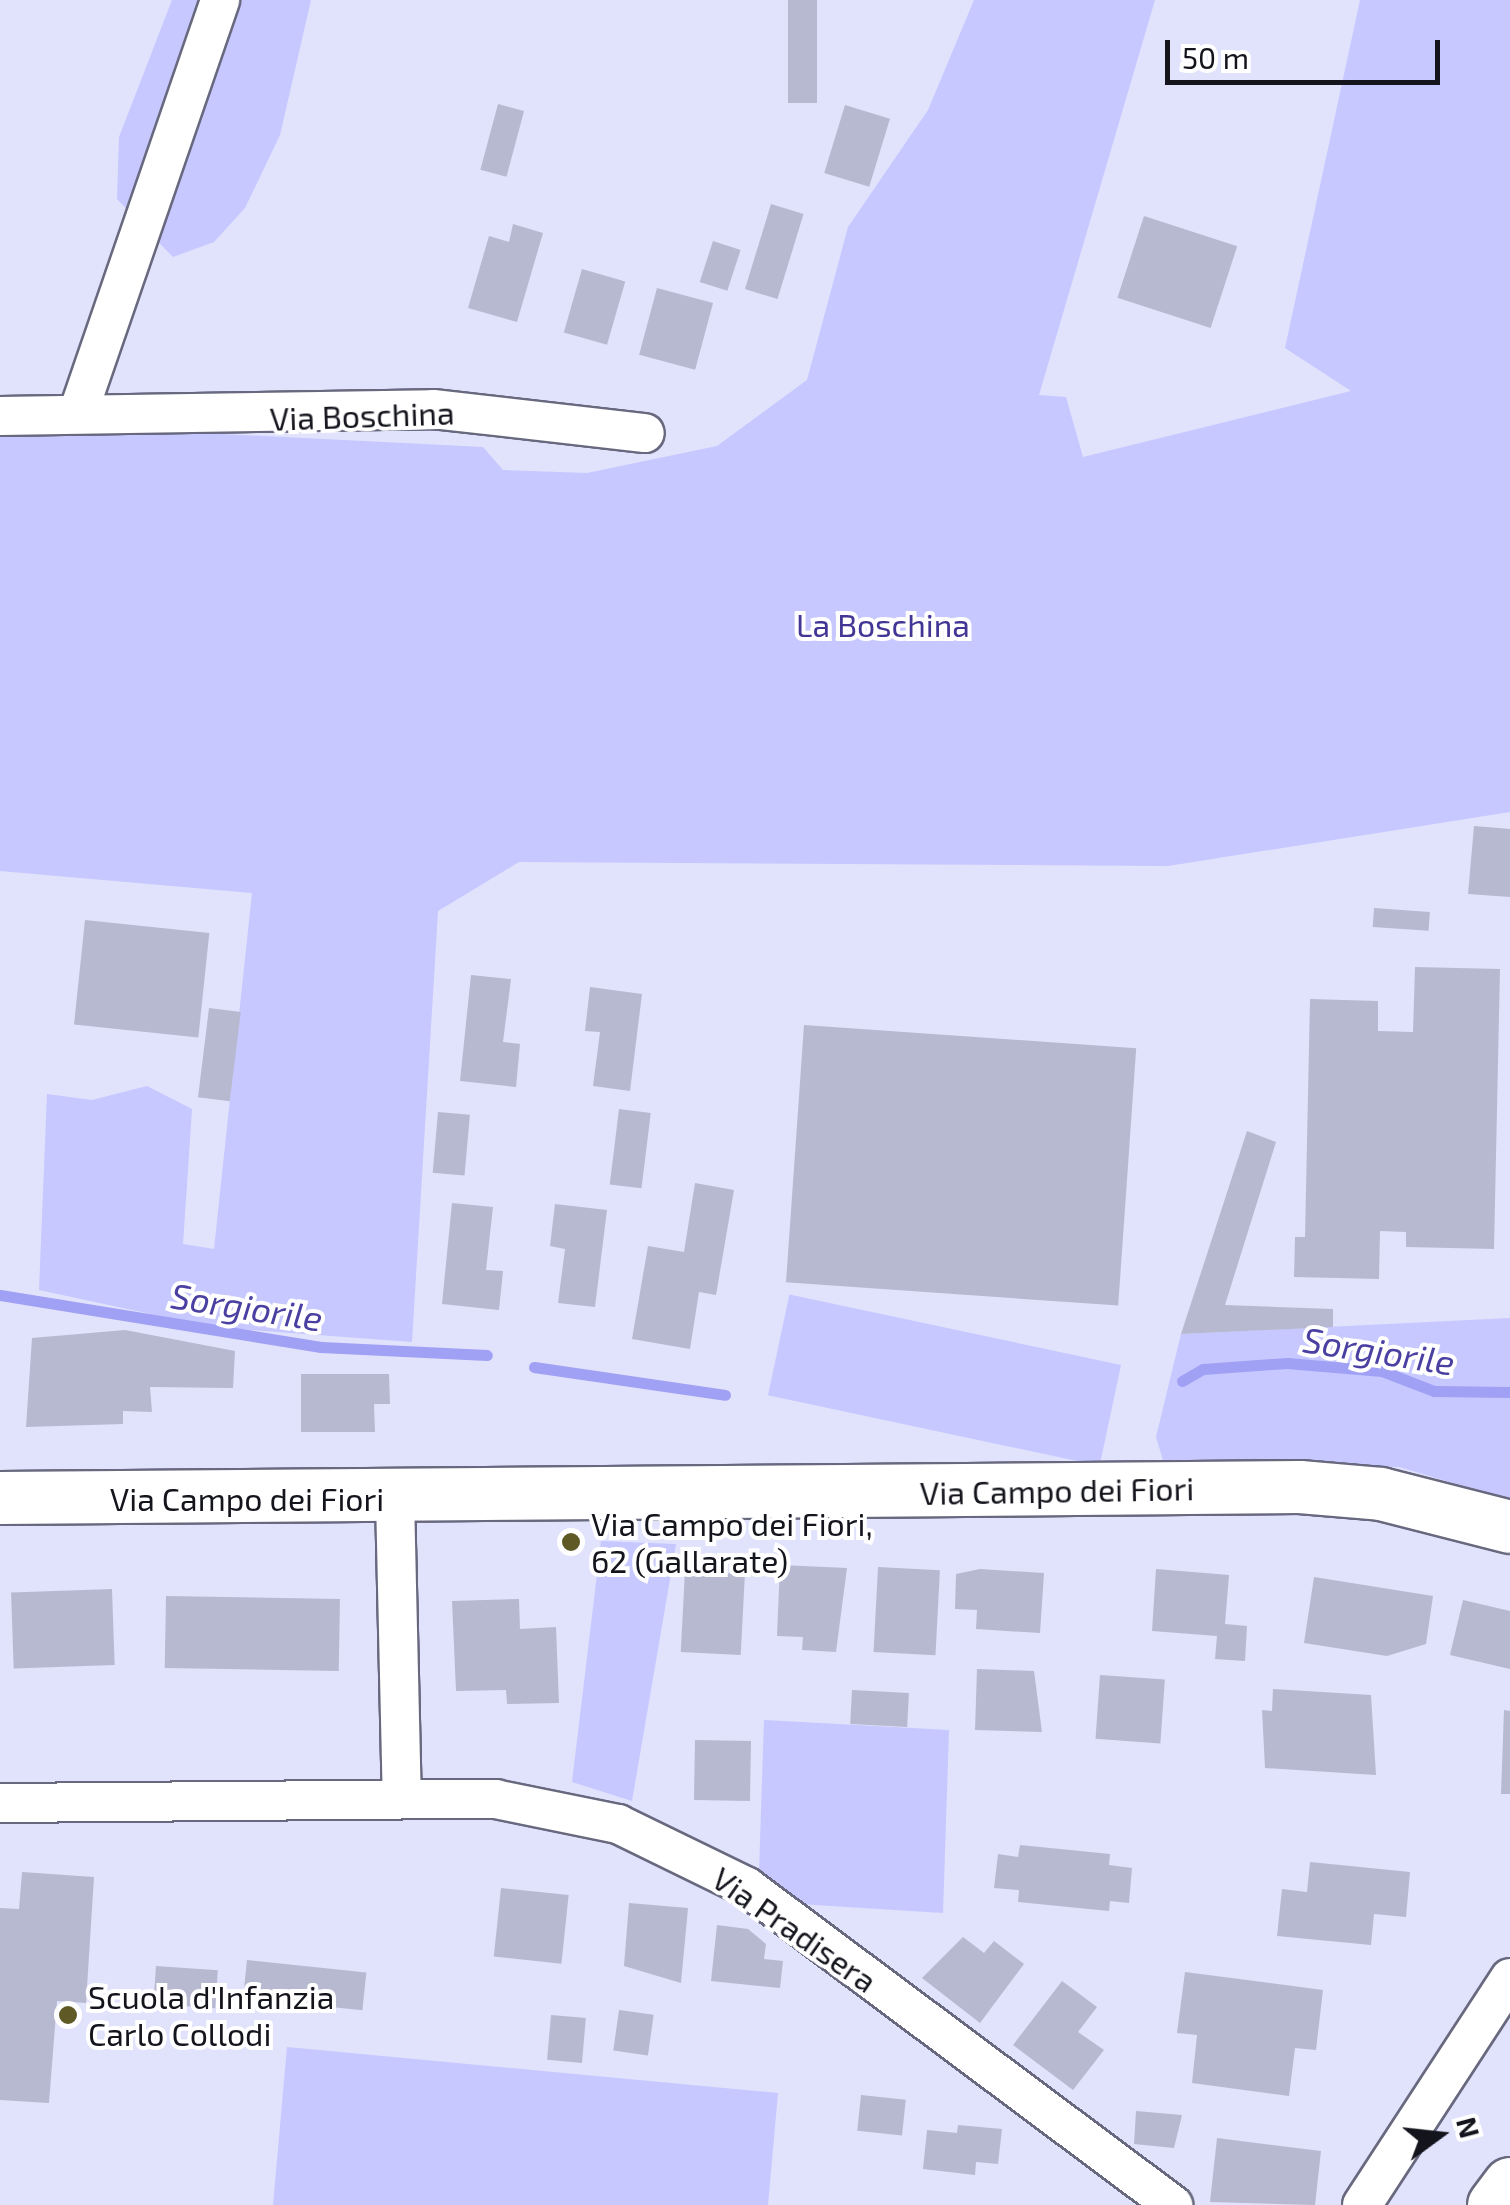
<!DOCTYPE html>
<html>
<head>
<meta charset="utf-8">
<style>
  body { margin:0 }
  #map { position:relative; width:1510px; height:2205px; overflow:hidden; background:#e1e2fc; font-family:"Exo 2",sans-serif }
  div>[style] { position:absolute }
  .green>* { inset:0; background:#c6c8ff; transform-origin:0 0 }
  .stream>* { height:11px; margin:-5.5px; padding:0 5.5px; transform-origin:5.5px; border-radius:5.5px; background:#a0a0f4 }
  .building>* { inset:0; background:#b7b9d1; transform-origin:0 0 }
  .roads { filter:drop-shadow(2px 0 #68697f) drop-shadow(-2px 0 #68697f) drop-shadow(0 2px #68697f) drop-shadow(0 -2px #68697f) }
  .street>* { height:38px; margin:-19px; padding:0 19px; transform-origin:19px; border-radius:19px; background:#fff }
  .secondary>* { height:52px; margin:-26px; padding:0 26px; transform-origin:26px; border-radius:26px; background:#fff }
  .highway>* { height:55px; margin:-27.5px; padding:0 27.5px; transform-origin:27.5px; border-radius:27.5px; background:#fff }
  .dots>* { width:28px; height:28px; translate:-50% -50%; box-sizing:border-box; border:5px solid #fff; border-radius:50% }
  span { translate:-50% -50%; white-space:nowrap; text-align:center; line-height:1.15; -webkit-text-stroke:8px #fff; paint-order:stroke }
  .street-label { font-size:32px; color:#13141c }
  .park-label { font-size:32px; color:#413595 }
  .poi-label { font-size:32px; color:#13141c }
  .left { translate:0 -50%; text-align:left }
  .water-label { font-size:35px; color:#4a40a1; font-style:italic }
  .north { position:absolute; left:1390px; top:2085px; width:100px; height:100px; -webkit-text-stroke:8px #fff; paint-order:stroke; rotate:75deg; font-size:28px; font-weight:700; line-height:40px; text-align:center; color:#13141c }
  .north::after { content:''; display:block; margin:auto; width:35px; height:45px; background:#13141c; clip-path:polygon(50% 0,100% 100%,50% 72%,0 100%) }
  .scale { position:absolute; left:1165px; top:40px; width:275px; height:45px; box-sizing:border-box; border:5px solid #13141c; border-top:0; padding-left:12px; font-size:30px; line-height:35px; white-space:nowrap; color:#13141c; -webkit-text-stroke:8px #fff; paint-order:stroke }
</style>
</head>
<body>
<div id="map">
  <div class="green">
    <i style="clip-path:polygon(172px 0,311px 0,280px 135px,245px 208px,214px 242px,173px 257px,117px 199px,119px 137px)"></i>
    <i style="clip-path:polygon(974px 0,1155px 0,1039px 395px,1066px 397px,1083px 457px,1351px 391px,1285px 348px,1360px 0,1510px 0,1510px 812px,1168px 866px,519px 862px,438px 911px,412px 1342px,211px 1327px,39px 1290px,47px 1094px,92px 1100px,147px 1086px,192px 1109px,183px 1244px,214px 1249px,252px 893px,0 871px,0 423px,483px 447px,503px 470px,587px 473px,717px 446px,807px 380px,848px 227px,928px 110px)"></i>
    <i style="clip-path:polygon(1510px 1318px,1510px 1500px,1399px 1467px,1163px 1460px,1156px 1437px,1181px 1334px)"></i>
    <i style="left:1121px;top:1365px;width:103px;height:339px;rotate:102deg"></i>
    <i style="clip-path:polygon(601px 1541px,676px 1544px,632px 1801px,572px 1782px)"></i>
    <i style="clip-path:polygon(764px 1720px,949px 1730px,943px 1913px,799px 1904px,759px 1873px)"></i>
    <i style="clip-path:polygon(287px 2047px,778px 2093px,768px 2205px,273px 2205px)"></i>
  </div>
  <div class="stream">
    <i style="left:0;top:1295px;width:325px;rotate:9.2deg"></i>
    <i style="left:321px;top:1347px;width:166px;rotate:2.8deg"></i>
    <i style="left:534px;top:1367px;width:193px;rotate:8.3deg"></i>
    <i style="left:1182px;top:1381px;width:24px;rotate:-30deg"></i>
    <i style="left:1203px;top:1369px;width:84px;rotate:-4.1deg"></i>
    <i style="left:1287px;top:1363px;width:95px;rotate:4.8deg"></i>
    <i style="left:1382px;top:1371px;width:56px;rotate:21deg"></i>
    <i style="left:1434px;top:1391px;width:76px;rotate:0.8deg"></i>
  </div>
  <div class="building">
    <i style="left:788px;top:0;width:29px;height:103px"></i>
    <i style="left:498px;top:104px;width:27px;height:68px;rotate:15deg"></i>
    <i style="left:845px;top:105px;width:47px;height:71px;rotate:17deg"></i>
    <i style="left:771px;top:204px;width:34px;height:89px;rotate:17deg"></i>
    <i style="left:1144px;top:216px;width:98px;height:86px;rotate:18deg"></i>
    <i style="clip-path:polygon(513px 224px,543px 233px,517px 322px,468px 308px,489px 236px,509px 242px)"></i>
    <i style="left:713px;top:241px;width:29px;height:43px;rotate:18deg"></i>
    <i style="left:582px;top:269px;width:45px;height:66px;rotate:16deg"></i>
    <i style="left:657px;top:288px;width:58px;height:69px;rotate:15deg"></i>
    <i style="clip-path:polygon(1474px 826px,1510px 829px,1510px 897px,1468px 894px)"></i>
    <i style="left:1374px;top:908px;width:56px;height:19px;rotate:4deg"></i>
    <i style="left:85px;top:920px;width:125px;height:105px;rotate:6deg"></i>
    <i style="clip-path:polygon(1415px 967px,1500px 969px,1494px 1249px,1406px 1247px,1406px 1232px,1380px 1231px,1379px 1279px,1294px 1277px,1295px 1237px,1305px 1237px,1310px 999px,1378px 1001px,1378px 1031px,1413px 1032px)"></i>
    <i style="clip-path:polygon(471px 975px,511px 979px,503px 1042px,520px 1044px,516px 1087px,460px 1081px)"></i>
    <i style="clip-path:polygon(590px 987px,642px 994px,630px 1091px,593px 1086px,600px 1032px,585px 1031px)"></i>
    <i style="left:209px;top:1008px;width:32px;height:90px;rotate:7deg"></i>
    <i style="left:804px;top:1025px;width:333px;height:258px;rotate:4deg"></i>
    <i style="left:619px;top:1109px;width:32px;height:76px;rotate:7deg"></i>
    <i style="left:438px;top:1112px;width:32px;height:61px;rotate:5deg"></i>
    <i style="clip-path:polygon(1247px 1131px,1276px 1142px,1225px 1305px,1333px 1309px,1333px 1327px,1181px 1334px)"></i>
    <i style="clip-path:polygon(695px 1183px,734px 1190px,716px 1295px,699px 1292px,690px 1349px,632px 1339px,648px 1246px,684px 1252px)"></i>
    <i style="clip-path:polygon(452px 1203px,493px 1207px,486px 1270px,503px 1271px,499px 1310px,442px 1304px)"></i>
    <i style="clip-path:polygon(555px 1204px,607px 1210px,595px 1307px,558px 1303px,565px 1249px,550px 1246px)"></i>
    <i style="clip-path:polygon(125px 1330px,235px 1351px,233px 1388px,150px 1387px,152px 1412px,123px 1411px,123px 1424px,26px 1427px,32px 1338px)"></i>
    <i style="clip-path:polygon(301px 1374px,389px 1374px,390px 1404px,374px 1404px,375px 1432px,301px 1432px)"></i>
    <i style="clip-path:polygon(780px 1565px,847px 1568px,836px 1652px,802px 1650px,803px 1637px,777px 1636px)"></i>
    <i style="left:878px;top:1567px;width:62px;height:85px;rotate:3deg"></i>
    <i style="clip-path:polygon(980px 1569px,1044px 1573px,1040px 1633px,976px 1629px,977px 1610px,955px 1609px,956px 1574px)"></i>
    <i style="clip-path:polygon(1156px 1569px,1229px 1575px,1225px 1624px,1247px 1626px,1245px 1661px,1215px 1659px,1217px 1636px,1152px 1631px)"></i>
    <i style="left:685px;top:1571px;width:60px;height:81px;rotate:3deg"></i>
    <i style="clip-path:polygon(1314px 1577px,1433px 1596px,1426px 1644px,1387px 1656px,1304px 1643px)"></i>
    <i style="left:112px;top:1589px;width:76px;height:101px;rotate:88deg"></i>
    <i style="left:166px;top:1596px;width:174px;height:72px;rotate:1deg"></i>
    <i style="clip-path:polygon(519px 1599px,520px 1629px,556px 1627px,559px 1703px,507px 1704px,506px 1690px,456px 1691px,452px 1601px)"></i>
    <i style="clip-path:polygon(1463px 1600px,1510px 1611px,1510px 1669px,1450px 1655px)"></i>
    <i style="clip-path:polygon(977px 1669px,1034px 1671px,1042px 1732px,975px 1730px)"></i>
    <i style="left:1100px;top:1675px;width:65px;height:64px;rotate:4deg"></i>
    <i style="clip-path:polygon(1273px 1689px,1371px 1695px,1376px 1775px,1265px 1768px,1262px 1710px,1272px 1711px)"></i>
    <i style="left:852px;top:1690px;width:57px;height:34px;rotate:3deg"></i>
    <i style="clip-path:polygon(1504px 1710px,1510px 1711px,1510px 1794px,1501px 1794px)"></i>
    <i style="left:695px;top:1740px;width:56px;height:60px;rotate:1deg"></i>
    <i style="clip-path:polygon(1020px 1845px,1110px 1854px,1109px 1865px,1132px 1868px,1129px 1903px,1110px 1901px,1109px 1911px,1018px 1902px,1019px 1890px,994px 1888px,998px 1854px,1018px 1857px)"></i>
    <i style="clip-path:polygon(1310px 1862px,1410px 1872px,1406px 1917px,1374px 1914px,1371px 1945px,1277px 1936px,1282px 1889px,1307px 1892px)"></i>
    <i style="clip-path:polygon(22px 1872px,94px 1877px,86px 2003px,57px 2001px,49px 2103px,0 2100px,0 1908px,19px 1909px)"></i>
    <i style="left:501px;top:1888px;width:68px;height:69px;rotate:6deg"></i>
    <i style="clip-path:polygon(629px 1903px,688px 1908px,681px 1983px,624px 1966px)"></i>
    <i style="clip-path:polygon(717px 1925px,748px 1929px,766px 1944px,764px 1959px,783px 1961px,780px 1988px,711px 1981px)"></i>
    <i style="clip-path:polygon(963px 1937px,984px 1953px,994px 1941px,1024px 1964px,980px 2023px,922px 1978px)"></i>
    <i style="left:247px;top:1960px;width:120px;height:38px;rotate:6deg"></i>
    <i style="left:156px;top:1966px;width:62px;height:38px;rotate:4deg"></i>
    <i style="clip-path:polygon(1185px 1972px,1323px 1990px,1316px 2050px,1295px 2048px,1289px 2096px,1192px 2083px,1197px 2035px,1177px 2033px)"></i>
    <i style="clip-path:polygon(1062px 1981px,1097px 2007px,1078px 2032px,1104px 2050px,1073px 2090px,1013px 2045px)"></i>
    <i style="left:619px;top:2010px;width:35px;height:41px;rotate:8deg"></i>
    <i style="left:551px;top:2015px;width:35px;height:45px;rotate:5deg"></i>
    <i style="left:861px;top:2095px;width:45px;height:36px;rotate:6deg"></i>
    <i style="clip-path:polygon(1136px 2111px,1182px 2115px,1174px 2148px,1134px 2144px)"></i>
    <i style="clip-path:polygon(958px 2125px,1002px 2129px,998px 2164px,976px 2162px,975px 2175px,923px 2169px,927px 2130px,957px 2133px)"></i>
    <i style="clip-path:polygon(1217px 2138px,1321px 2151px,1315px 2205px,1210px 2202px)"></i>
  </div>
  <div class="roads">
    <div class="street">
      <i style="left:79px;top:410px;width:434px;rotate:-71deg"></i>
      <i style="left:0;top:416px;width:433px;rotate:-0.9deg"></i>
      <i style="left:433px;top:409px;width:213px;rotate:6.5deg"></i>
      <i style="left:395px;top:1498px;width:300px;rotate:88.7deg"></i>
      <i style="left:0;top:1803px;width:495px;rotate:-0.5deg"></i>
      <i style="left:495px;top:1799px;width:126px;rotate:11.5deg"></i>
      <i style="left:618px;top:1824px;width:144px;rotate:26deg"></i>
      <i style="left:747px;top:1887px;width:532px;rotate:36.74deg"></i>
      <i style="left:1362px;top:2205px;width:271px;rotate:-56.9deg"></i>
    </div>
    <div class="secondary">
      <i style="left:0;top:1498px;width:1300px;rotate:-0.48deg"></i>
      <i style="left:1300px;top:1487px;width:81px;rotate:4.9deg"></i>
      <i style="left:1381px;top:1494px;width:133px;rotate:14.3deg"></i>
    </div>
    <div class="highway">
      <i style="left:1495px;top:2205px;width:25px;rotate:-53deg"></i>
    </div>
  </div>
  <div class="dots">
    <i style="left:571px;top:1542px;background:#5f5926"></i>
    <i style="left:68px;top:2015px;background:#5f5926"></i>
  </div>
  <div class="street-label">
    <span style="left:362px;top:415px;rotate:-2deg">Via Boschina</span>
    <span style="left:1057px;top:1490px;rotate:-1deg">Via Campo dei Fiori</span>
    <span style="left:247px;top:1498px">Via Campo dei Fiori</span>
    <span style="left:795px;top:1929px;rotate:35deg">Via Pradisera</span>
  </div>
  <div class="park-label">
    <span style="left:883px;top:624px">La Boschina</span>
  </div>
  <div class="poi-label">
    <span class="left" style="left:591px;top:1542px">Via Campo dei Fiori,<br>62 (Gallarate)</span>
    <span class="left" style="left:88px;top:2015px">Scuola d'Infanzia<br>Carlo Collodi</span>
  </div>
  <div class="water-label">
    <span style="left:247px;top:1306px;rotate:9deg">Sorgiorile</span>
    <span style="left:1379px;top:1350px;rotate:9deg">Sorgiorile</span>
  </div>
  <div class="north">N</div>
  <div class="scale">50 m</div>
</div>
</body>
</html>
